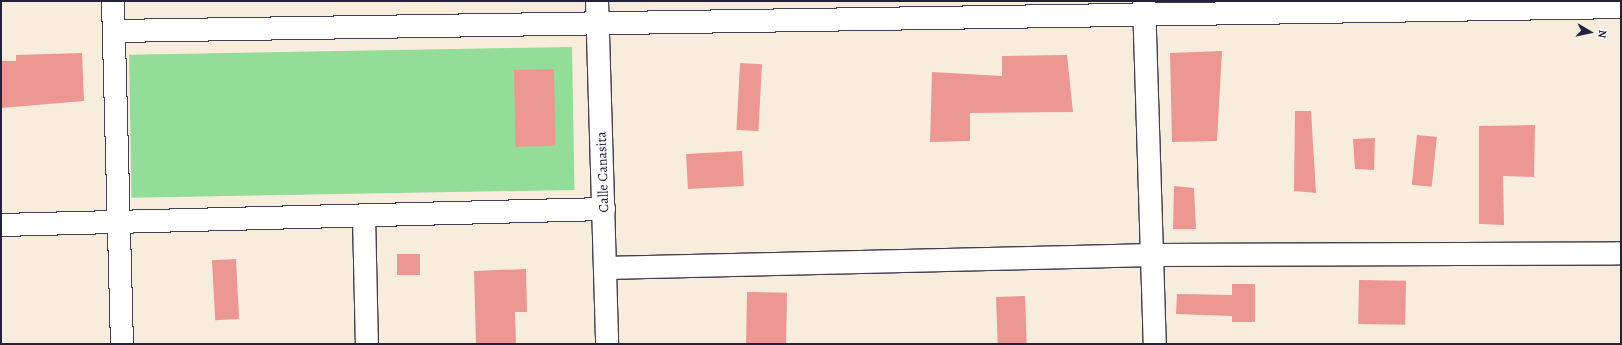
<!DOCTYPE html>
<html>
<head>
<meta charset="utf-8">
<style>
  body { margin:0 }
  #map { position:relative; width:1622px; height:345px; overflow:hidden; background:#f8eddd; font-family:Alegreya,serif }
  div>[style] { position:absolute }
  .green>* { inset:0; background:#94dd98; transform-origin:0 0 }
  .building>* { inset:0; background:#ed9792; transform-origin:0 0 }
  .roads { filter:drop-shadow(1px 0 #424053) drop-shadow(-1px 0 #424053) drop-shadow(0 1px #424053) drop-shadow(0 -1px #424053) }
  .minor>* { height:22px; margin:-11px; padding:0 11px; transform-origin:11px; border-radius:11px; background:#fff }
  span { translate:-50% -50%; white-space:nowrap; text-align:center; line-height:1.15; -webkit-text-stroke:4px #fff; paint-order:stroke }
  .street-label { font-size:14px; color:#22223b }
  .frame { position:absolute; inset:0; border:2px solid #22223b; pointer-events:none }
  .north { position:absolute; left:1570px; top:12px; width:40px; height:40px; -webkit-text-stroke:3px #fff; paint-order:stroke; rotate:99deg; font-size:11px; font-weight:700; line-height:16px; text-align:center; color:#22223b }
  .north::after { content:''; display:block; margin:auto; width:14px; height:18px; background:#22223b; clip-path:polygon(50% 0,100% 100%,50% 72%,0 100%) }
</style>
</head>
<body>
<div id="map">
  <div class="green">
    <i style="left:572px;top:47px;width:143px;height:443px;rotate:89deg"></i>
  </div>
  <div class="building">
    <i style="clip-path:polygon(1222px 51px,1217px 141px,1172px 142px,1170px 53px)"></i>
    <i style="clip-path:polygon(82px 53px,84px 101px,1px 108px,1px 61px,16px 61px,16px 55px)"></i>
    <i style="clip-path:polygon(1067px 55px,1073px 112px,970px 113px,970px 141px,930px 142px,932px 72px,1002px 76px,1002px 56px)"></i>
    <i style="left:740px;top:63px;width:22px;height:67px;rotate:3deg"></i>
    <i style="left:554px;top:69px;width:77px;height:40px;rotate:89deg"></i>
    <i style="clip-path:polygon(1295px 111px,1311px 111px,1316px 193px,1294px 191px)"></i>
    <i style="clip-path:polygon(1535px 125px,1534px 177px,1503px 176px,1504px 225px,1479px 224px,1479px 126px)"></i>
    <i style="left:1417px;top:135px;width:20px;height:50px;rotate:6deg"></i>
    <i style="clip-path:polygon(1375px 138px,1374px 170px,1355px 169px,1353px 139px)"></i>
    <i style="left:742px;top:151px;width:35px;height:56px;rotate:87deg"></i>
    <i style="clip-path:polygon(1174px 186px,1194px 188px,1196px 229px,1173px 229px)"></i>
    <i style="left:397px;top:254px;width:23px;height:21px"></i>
    <i style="left:236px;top:259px;width:60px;height:24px;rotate:87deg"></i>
    <i style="clip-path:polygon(526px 269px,527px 312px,515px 312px,516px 344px,476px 344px,474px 271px)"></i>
    <i style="left:1359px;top:280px;width:47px;height:44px;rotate:1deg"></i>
    <i style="clip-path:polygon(1232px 284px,1255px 284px,1255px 322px,1232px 322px,1232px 316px,1176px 314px,1177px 294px,1232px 295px)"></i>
    <i style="left:747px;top:292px;width:40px;height:52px;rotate:1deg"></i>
    <i style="left:1025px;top:296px;width:48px;height:29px;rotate:88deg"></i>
  </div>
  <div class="roads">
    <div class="minor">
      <i style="left:113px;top:1px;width:343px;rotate:88.5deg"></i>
      <i style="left:597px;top:1px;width:343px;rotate:88.3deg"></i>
      <i style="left:1144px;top:1px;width:343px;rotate:88.2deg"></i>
      <i style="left:114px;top:31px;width:1507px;rotate:-0.91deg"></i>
      <i style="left:364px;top:216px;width:128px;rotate:88.7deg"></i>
      <i style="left:1px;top:225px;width:603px;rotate:-1.52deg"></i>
      <i style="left:605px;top:268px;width:548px;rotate:-1.36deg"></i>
      <i style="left:1153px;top:255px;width:468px;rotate:-0.2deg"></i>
    </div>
  </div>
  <div class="street-label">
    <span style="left:603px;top:172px;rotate:-92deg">Calle Canasita</span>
  </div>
  <div class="frame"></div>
  <div class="north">N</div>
</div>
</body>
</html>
